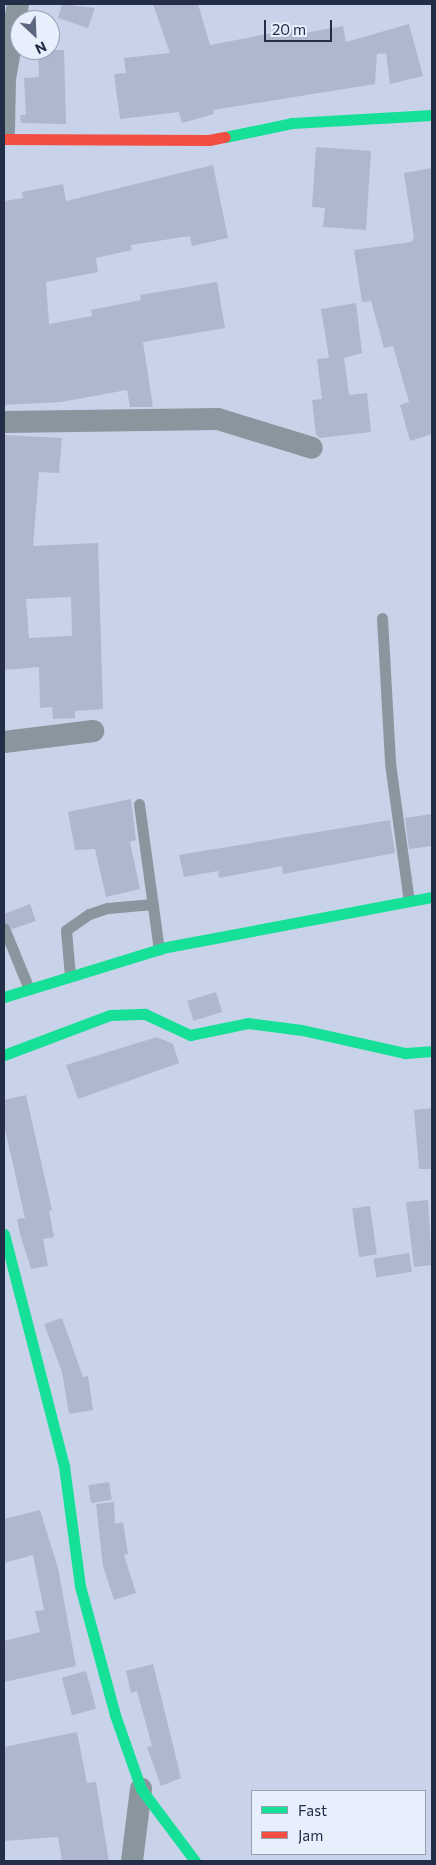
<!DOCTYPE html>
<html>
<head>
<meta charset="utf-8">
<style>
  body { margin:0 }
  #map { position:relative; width:436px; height:1865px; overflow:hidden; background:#c8d2e9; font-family:Commissioner,sans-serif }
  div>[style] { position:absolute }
  .building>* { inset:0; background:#aeb7ce; transform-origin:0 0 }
  .lane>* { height:11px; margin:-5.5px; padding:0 5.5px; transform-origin:5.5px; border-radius:5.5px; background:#8a969e }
  .street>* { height:22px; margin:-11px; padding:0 11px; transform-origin:11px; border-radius:11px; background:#8a969e }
  .fast>* { height:11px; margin:-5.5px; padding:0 5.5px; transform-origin:5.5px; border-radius:5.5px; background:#16e098 }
  .jam>* { height:11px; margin:-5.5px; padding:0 5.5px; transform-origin:5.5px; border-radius:5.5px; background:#f24e42 }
  span { translate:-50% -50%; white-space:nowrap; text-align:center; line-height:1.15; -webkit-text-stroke:4px #e7eefc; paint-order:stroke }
  .frame { position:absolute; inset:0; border:5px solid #222e48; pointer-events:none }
  .legend { position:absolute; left:251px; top:1790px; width:175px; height:65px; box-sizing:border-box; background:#e7eefc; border:1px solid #98a1b4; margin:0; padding:6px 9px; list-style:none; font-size:15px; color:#222e48 }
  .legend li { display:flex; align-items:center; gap:10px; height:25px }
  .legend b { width:25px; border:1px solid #98a1b4 }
  .north { position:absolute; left:10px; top:10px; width:50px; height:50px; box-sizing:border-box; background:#e7eefc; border:1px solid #98a1b4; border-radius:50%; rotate:155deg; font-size:14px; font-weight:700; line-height:20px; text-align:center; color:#222e48 }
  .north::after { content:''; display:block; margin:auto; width:18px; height:22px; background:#5c6780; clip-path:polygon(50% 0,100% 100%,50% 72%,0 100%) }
  .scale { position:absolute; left:264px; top:20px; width:68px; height:22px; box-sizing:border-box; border:2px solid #222e48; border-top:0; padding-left:6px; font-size:15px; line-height:18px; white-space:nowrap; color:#222e48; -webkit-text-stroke:4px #e7eefc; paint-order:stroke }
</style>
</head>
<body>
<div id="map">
  <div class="building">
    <i style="clip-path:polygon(62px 4px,95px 8px,88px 28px,58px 18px)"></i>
    <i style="clip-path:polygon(153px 4px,198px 4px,210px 45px,304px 27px,305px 33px,343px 26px,346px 42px,409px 24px,423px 76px,390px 84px,386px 53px,377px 54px,375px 84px,213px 110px,214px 114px,182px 123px,179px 112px,120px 119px,114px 74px,126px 73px,124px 58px,170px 53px)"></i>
    <i style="clip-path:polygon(38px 50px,64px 50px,66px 124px,21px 123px,20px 115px,26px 115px,24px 78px,39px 77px)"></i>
    <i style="clip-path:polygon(316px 147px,371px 151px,366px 230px,323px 227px,325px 208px,312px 207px)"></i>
    <i style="clip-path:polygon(213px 165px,228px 238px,192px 246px,190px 236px,131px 245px,132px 250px,96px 258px,98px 272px,46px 282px,49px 324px,92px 316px,91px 310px,141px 300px,140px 295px,217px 282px,225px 328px,143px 342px,153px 407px,130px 407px,127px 390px,61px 402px,4px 405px,4px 201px,23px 198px,22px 192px,63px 184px,66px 201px)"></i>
    <i style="clip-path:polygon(432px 168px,432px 434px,410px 441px,400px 405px,409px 402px,393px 346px,384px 348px,371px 301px,362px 302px,354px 250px,411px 242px,414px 238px,404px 173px)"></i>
    <i style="clip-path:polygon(356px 303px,362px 353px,344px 358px,349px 395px,367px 393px,371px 432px,320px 438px,316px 435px,312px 400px,322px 399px,317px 359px,329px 358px,321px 309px)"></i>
    <i style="clip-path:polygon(evenodd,4px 435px,62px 438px,59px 473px,39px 472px,33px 546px,98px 543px,103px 709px,75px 711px,75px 718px,53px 719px,52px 707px,40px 708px,39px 667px,4px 670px,4px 435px,71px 597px,72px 636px,29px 638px,26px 599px,71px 597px)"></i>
    <i style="clip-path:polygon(131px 799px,136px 840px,130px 842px,140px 889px,106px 897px,95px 849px,75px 850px,68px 812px)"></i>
    <i style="clip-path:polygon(432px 814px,432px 846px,409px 849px,405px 818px)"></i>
    <i style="clip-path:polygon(390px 820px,395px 853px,283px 874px,282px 866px,219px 878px,218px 871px,184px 877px,179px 855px)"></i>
    <i style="clip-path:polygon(30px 904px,36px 921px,12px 929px,4px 921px,4px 914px)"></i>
    <i style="left:216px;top:992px;width:21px;height:30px;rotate:73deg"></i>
    <i style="clip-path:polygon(157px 1037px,173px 1044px,179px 1063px,78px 1099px,66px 1065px)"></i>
    <i style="clip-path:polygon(26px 1095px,52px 1210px,49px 1211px,54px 1237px,43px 1239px,48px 1266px,31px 1269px,20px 1234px,17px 1219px,25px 1218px,4px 1125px,4px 1100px)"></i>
    <i style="clip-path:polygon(432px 1108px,432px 1169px,419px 1169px,414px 1110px)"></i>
    <i style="clip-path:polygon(428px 1200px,432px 1265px,414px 1267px,406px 1202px)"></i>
    <i style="left:370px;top:1206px;width:49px;height:18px;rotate:82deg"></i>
    <i style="left:409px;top:1253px;width:19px;height:36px;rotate:81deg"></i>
    <i style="clip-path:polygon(62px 1318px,83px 1377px,88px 1376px,93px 1410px,69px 1414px,62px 1372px,44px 1324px)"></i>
    <i style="left:109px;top:1482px;width:18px;height:21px;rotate:81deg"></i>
    <i style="clip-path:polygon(114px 1502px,115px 1524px,123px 1522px,128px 1554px,124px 1555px,136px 1593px,114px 1600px,103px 1566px,96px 1504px)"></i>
    <i style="clip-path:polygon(40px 1510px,58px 1568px,76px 1666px,4px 1682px,4px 1641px,40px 1632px,35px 1611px,44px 1610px,33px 1555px,4px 1563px,4px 1519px)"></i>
    <i style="clip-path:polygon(153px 1664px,181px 1778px,161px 1786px,147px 1747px,152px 1746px,137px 1691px,131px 1693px,126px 1671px)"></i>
    <i style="left:86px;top:1671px;width:39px;height:25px;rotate:75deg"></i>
    <i style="clip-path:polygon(77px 1732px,87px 1783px,96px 1782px,109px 1861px,62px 1861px,58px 1837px,4px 1841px,4px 1747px)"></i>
  </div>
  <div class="lane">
    <i style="left:382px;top:618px;width:145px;rotate:86.8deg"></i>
    <i style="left:390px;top:763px;width:139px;rotate:82.2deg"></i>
    <i style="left:139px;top:804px;width:147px;rotate:82.2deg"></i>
    <i style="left:4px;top:928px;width:66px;rotate:67.7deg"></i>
    <i style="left:70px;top:976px;width:46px;rotate:-95deg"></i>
    <i style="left:66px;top:930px;width:28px;rotate:-35deg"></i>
    <i style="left:89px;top:914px;width:20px;rotate:-18deg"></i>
    <i style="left:108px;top:908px;width:45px;rotate:-5.1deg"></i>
  </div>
  <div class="street">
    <i style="left:4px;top:130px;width:51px;rotate:-88.9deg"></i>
    <i style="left:5px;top:79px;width:76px;rotate:-80.2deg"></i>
    <i style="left:4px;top:422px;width:214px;rotate:-0.8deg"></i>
    <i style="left:218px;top:419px;width:98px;rotate:17.1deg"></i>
    <i style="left:4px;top:742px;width:90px;rotate:-7deg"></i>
    <i style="left:132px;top:1861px;width:73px;rotate:-82.9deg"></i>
  </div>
  <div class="fast">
    <i style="left:225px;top:137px;width:68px;rotate:-11.8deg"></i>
    <i style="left:292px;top:123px;width:140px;rotate:-3.3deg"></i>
    <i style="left:4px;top:997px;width:170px;rotate:-17.1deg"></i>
    <i style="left:167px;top:947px;width:270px;rotate:-10.7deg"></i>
    <i style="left:4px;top:1055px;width:113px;rotate:-20.7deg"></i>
    <i style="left:110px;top:1015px;width:35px;rotate:-2deg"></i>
    <i style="left:145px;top:1014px;width:50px;rotate:25deg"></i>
    <i style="left:190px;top:1035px;width:59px;rotate:-11.7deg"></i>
    <i style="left:248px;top:1023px;width:54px;rotate:7.4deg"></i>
    <i style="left:302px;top:1030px;width:106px;rotate:12.6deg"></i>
    <i style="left:405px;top:1053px;width:27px;rotate:-4deg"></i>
    <i style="left:4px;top:1234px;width:240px;rotate:75.5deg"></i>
    <i style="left:64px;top:1466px;width:121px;rotate:82.4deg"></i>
    <i style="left:80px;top:1586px;width:134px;rotate:74.8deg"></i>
    <i style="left:115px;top:1715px;width:78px;rotate:70.6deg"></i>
    <i style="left:141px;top:1789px;width:90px;rotate:53.1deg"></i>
  </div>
  <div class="jam">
    <i style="left:4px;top:139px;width:205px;rotate:0.3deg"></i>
    <i style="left:209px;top:140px;width:16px;rotate:-11deg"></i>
  </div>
  <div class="frame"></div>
  <ul class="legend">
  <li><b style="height:6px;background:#16e098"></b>Fast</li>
  <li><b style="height:6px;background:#f24e42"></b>Jam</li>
  </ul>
  <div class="north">N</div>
  <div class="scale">20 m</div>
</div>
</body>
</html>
